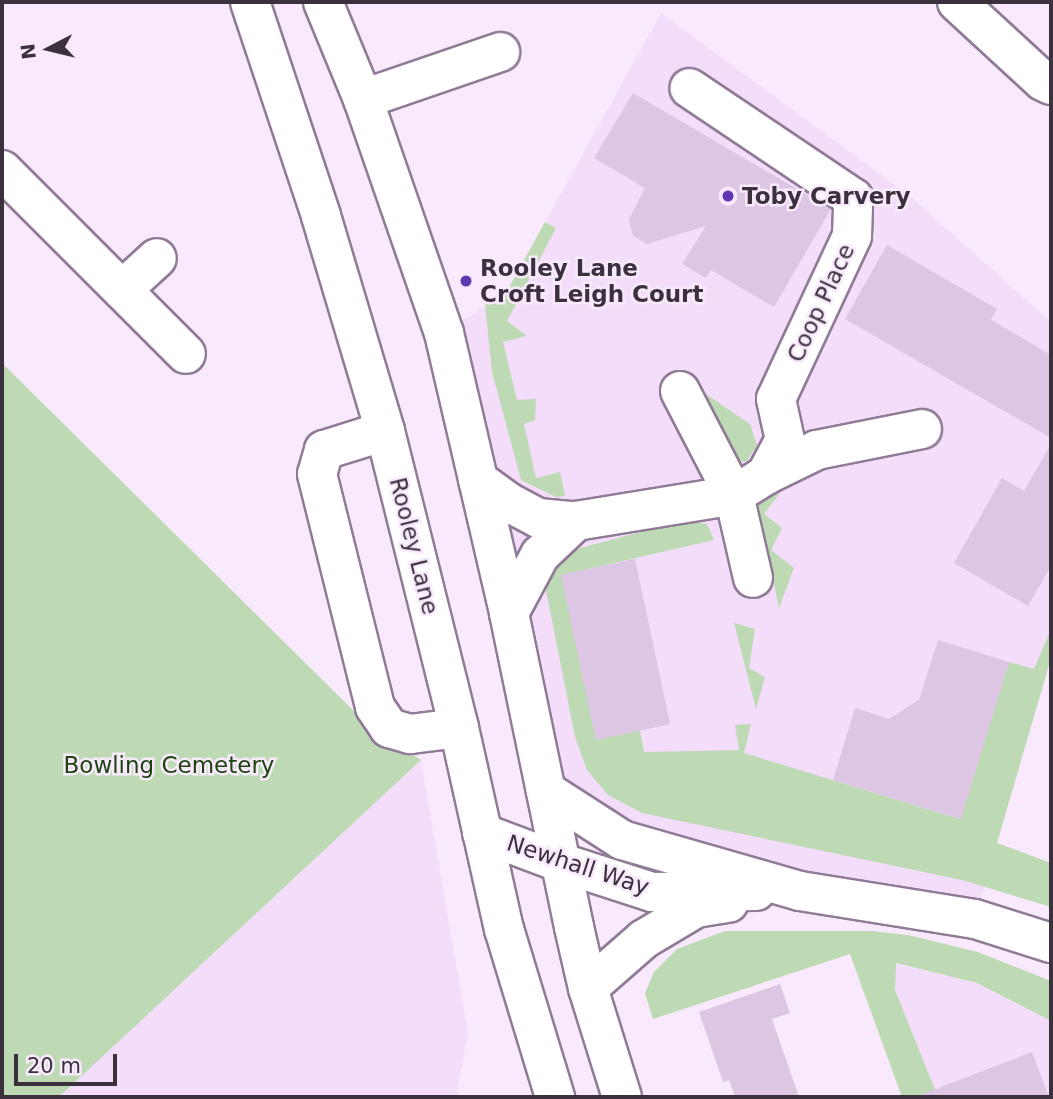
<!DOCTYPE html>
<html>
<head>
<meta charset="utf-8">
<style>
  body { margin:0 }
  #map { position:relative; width:1053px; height:1099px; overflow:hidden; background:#f8eafc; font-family:"DejaVu Sans",sans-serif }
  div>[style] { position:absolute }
  .built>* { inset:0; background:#f3ddfa }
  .green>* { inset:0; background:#bddab4 }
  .building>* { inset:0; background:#dcc6e3; transform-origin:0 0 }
  .roads { filter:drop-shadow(2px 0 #907b96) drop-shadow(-2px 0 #907b96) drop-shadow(0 2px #907b96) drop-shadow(0 -2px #907b96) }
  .minor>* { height:38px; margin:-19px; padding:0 19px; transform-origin:19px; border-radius:19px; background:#fff }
  .highway>* { height:38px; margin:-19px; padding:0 19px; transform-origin:19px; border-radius:19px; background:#fff }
  .dots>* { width:19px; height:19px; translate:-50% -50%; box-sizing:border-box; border:4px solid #f8eafc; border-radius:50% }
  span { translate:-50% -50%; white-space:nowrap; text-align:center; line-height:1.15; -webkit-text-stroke:5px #f8eafc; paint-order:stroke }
  .poi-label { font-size:23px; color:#3a313d; font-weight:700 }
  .left { translate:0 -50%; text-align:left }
  .street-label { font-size:23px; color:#3a313d }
  .park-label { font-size:23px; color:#1d440e }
  .frame { position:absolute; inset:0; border:4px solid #3a313d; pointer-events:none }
  .north { position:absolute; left:14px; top:14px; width:70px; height:70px; -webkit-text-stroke:5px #f8eafc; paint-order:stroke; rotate:263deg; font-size:19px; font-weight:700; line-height:28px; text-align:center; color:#3a313d }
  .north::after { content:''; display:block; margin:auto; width:24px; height:32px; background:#3a313d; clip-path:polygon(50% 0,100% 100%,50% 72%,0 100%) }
  .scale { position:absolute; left:14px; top:1054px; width:103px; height:32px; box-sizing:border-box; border:4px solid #3a313d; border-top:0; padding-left:9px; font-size:21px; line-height:24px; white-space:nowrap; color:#3a313d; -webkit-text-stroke:5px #f8eafc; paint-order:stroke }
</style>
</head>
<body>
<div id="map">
  <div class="built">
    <i style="clip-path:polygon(661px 13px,911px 197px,1051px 322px,1051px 658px,975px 919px,800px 891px,546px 791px,444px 333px,507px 291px)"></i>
    <i style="clip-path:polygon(421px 760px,468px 1034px,457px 1091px,459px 1097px,59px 1097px)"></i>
    <i style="clip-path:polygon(850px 953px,977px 983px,1051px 1021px,1051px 1097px,902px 1097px)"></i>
  </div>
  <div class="green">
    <i style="clip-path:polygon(545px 222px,556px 228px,507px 321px,527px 336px,503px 342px,517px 400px,536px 399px,535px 420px,524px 424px,536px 478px,560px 472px,565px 496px,556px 497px,521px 480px,492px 372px,485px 305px,507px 291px)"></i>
    <i style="clip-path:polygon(2px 363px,364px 721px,421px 760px,59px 1097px,2px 1097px)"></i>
    <i style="clip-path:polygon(700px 390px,750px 424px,757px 445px,747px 461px,738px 462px)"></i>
    <i style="clip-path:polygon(780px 493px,764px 514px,782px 528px,771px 550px,794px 568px,779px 608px,756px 502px)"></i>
    <i style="clip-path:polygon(682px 521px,707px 524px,714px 540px,562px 575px,640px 730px,644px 752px,739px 750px,735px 725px,751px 724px,744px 753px,960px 819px,1009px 662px,1034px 669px,1051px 629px,1051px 658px,997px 843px,1051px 863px,1051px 907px,962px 880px,642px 813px,608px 795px,587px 770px,575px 737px,545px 585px,558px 562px,573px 550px)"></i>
    <i style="clip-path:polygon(734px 623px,755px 629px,749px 668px,765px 677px,756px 709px)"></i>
    <i style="clip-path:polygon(725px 931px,872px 931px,908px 935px,978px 952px,1051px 981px,1051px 1021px,977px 983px,896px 963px,895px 990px,938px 1097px,902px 1097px,850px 954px,653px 1019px,645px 993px,654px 972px,677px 949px)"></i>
  </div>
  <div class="building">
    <i style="clip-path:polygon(633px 93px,831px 209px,774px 307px,711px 270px,706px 278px,682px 264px,706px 226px,647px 244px,633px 236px,629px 219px,645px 188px,594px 158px)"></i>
    <i style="clip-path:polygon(887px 245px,997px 309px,991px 320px,1051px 355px,1051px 438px,845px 319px)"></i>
    <i style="clip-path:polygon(1051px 444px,1051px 566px,1028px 606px,954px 563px,1002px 478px,1024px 491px)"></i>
    <i style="left:635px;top:559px;width:169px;height:76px;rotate:78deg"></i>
    <i style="clip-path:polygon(938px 640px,1009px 662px,961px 819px,833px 780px,855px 708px,889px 719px,919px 700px)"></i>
    <i style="clip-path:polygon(780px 984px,790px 1013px,772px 1019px,799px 1097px,735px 1097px,729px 1080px,723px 1082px,699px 1012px)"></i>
    <i style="clip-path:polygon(1032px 1052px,1049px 1097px,921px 1097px,920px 1095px)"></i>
  </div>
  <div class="roads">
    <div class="minor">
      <i style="left:957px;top:2px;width:117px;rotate:42.6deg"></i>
      <i style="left:1043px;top:81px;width:9px;rotate:27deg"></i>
      <i style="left:363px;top:99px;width:145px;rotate:-18.9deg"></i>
      <i style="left:2px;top:170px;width:260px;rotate:45deg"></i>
      <i style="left:122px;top:290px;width:47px;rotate:-42.4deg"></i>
      <i style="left:680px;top:391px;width:117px;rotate:62.6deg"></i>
      <i style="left:734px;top:495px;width:85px;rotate:77.1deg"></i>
      <i style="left:385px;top:431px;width:64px;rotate:162.7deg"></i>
      <i style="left:324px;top:450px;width:25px;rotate:106deg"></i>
      <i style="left:317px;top:474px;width:240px;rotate:76deg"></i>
      <i style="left:375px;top:707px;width:25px;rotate:56deg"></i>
      <i style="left:389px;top:728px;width:22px;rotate:16deg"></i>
      <i style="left:410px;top:734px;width:49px;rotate:-7deg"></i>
      <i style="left:766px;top:475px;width:57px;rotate:-26.1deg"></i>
      <i style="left:817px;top:450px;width:107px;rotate:-11.3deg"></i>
      <i style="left:478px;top:480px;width:37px;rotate:36deg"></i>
      <i style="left:508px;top:502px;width:34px;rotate:28deg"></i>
      <i style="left:538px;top:518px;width:38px;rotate:5deg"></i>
      <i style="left:576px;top:521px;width:160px;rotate:-9.3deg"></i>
      <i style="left:734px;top:495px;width:38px;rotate:-32deg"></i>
      <i style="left:766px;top:475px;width:40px;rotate:-62deg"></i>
      <i style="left:785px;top:440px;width:42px;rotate:-102.4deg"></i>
      <i style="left:776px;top:399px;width:180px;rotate:-65deg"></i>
      <i style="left:852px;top:236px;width:38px;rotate:-88deg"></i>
      <i style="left:853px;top:198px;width:197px;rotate:-146.1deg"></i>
      <i style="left:509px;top:613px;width:66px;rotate:-61.9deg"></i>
      <i style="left:540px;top:555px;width:50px;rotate:-43.4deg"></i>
      <i style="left:546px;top:791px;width:90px;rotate:32.8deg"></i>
      <i style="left:622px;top:840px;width:185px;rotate:16deg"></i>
      <i style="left:800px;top:891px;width:177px;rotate:9.1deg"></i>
      <i style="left:975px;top:919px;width:80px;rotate:17.5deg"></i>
      <i style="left:482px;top:833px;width:82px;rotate:20.6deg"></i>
      <i style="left:559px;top:862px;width:98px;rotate:17.9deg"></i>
      <i style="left:652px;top:892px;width:104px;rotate:-0.6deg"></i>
      <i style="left:588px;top:988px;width:74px;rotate:-41.2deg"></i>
      <i style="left:644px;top:939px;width:61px;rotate:-30.8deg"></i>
      <i style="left:696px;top:908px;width:33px;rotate:-9deg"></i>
    </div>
    <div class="highway">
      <i style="left:250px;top:2px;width:225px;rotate:71.6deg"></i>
      <i style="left:321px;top:216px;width:224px;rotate:73.4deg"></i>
      <i style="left:385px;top:431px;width:306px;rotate:76deg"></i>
      <i style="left:459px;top:728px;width:206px;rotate:77.4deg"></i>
      <i style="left:504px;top:929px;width:176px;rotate:73.1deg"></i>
      <i style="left:323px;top:2px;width:105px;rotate:67.6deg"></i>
      <i style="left:363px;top:99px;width:248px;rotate:70.9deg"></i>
      <i style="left:444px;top:333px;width:287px;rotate:76.9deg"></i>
      <i style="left:509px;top:613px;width:321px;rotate:78.3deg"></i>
      <i style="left:574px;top:927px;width:63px;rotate:77.1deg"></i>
      <i style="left:588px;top:988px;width:114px;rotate:72.7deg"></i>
    </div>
  </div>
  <div class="dots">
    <i style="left:728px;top:196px;background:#5d38b0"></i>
    <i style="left:466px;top:281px;background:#5d38b0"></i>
  </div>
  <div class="poi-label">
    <span class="left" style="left:742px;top:196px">Toby Carvery</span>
    <span class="left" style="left:480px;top:281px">Rooley Lane<br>Croft Leigh Court</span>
  </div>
  <div class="street-label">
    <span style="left:821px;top:303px;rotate:-65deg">Coop Place</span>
    <span style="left:414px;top:546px;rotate:76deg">Rooley Lane</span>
    <span style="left:578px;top:865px;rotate:18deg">Newhall Way</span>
  </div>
  <div class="park-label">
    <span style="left:169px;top:765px">Bowling Cemetery</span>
  </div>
  <div class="frame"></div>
  <div class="north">N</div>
  <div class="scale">20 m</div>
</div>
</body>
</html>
